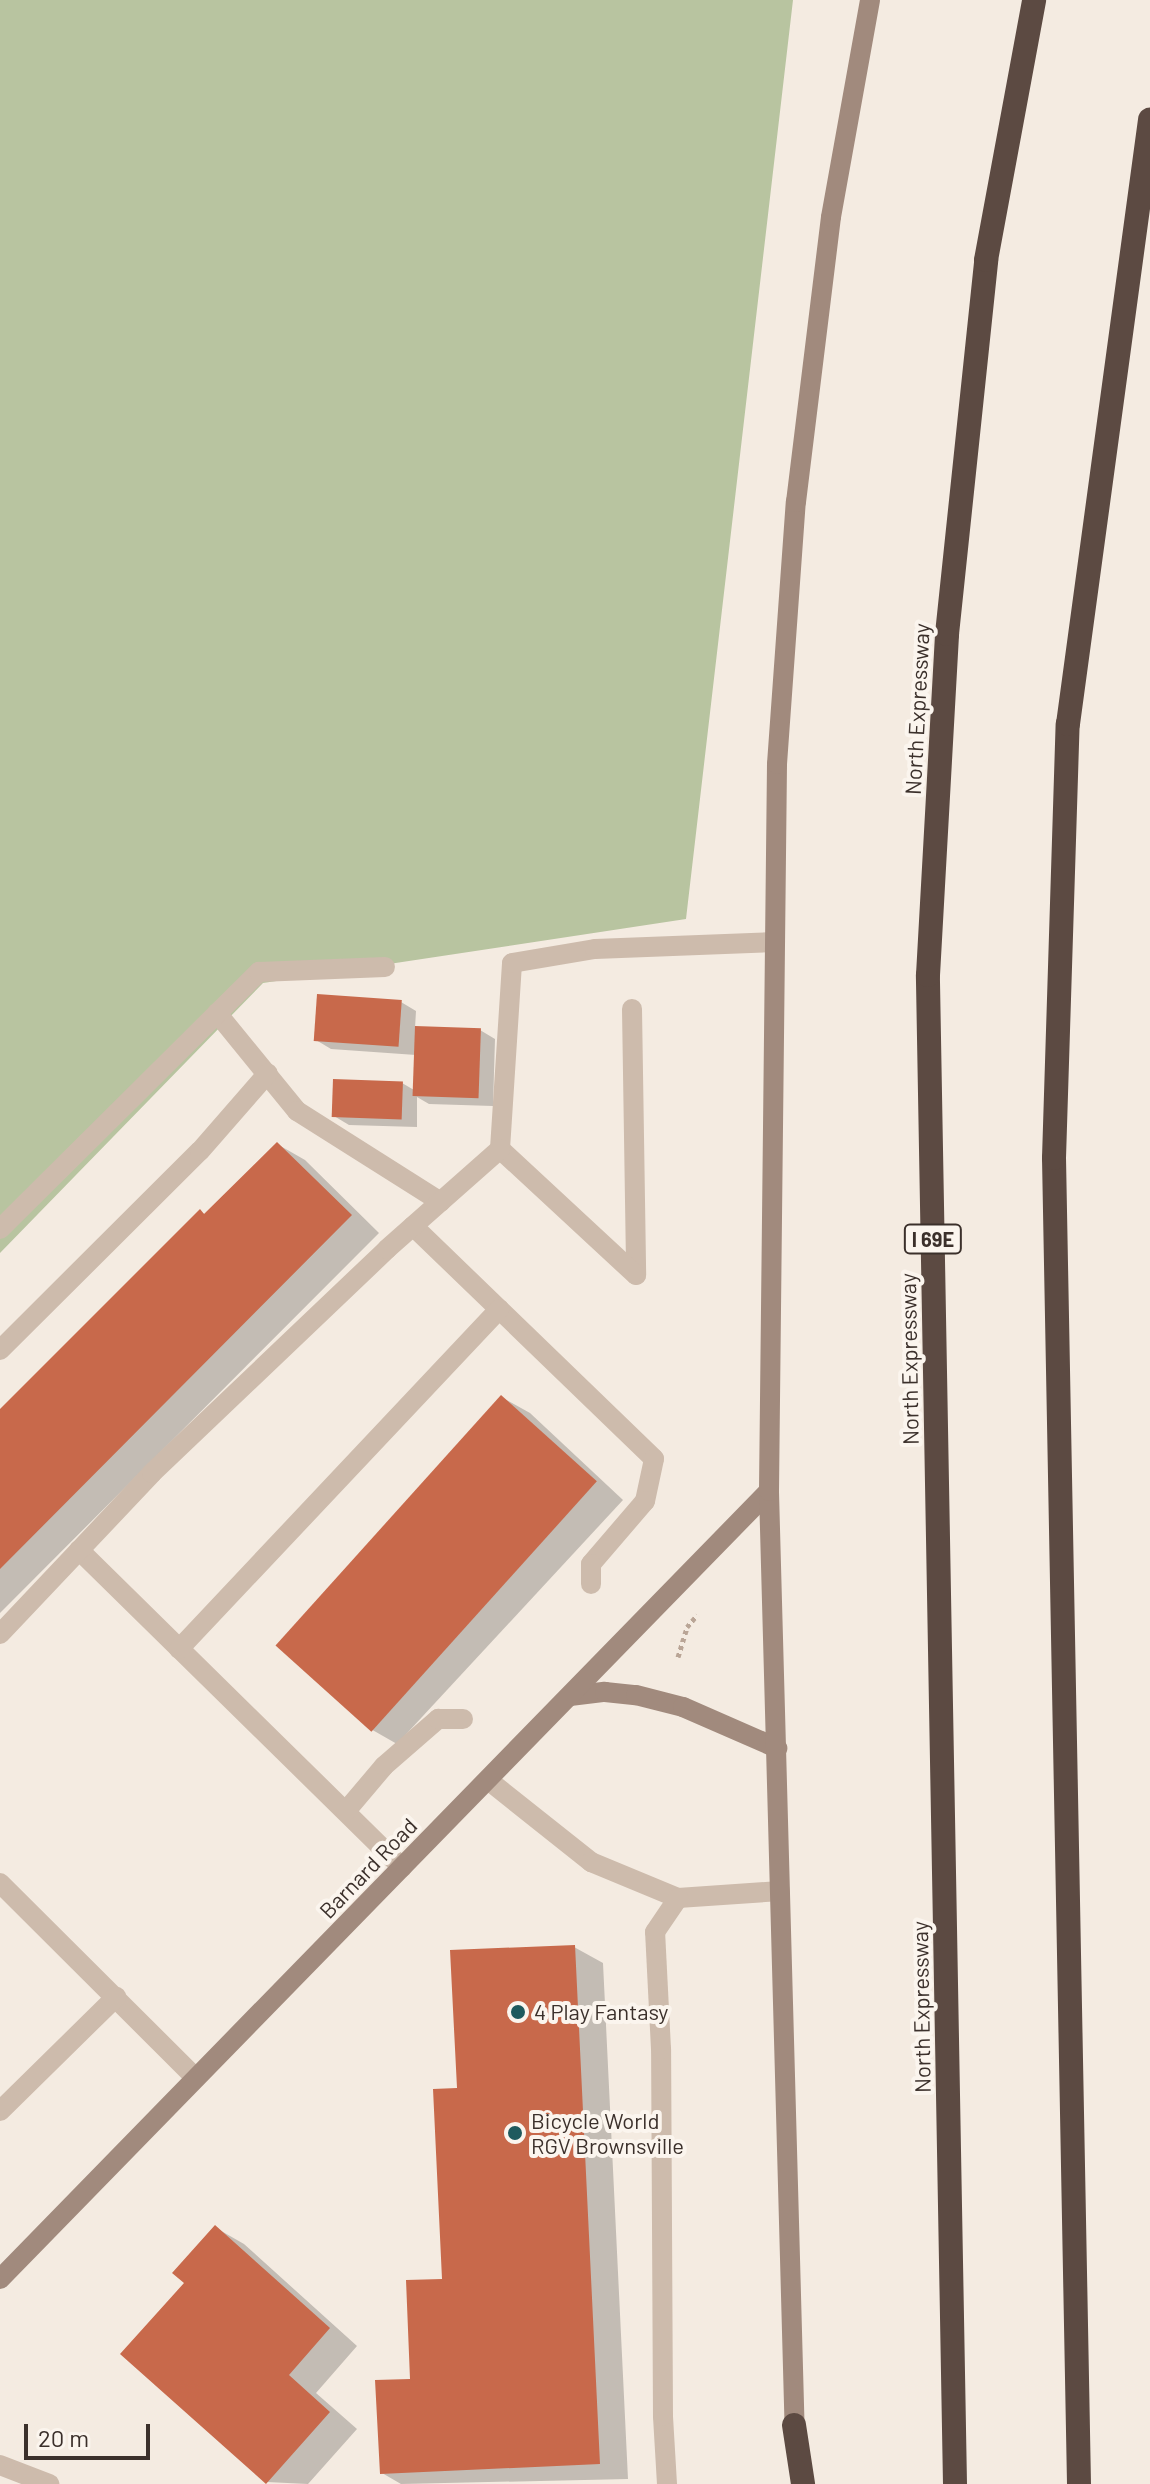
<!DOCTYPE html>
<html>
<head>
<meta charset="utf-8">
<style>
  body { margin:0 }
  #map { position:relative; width:1150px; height:2484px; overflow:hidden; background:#f4ebe1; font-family:Barlow,sans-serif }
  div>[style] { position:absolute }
  .green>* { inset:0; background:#b8c4a0 }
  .shadow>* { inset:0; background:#0003 }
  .building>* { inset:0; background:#c8694b; transform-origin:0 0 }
  .path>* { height:5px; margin-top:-2.5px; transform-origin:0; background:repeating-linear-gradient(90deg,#b9a596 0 4px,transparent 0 8px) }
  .lane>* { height:20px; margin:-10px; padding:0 10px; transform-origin:10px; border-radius:10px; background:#cdbbac }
  .street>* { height:20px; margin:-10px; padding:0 10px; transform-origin:10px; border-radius:10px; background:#cdbbac }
  .secondary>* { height:20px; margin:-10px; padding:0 10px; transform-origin:10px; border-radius:10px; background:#a18a7d }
  .highway>* { height:24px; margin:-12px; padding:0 12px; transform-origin:12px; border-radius:12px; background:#5c4a42 }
  .dots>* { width:22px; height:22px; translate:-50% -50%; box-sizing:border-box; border:4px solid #fbf5ee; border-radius:50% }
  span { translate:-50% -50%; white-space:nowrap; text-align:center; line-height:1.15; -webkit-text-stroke:8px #fbf5ee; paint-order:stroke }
  .shield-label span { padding:2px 6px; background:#fbf5ee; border:2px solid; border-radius:6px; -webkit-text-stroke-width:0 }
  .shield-label { font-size:20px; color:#3b302b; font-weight:700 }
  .street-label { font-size:22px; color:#3b302b }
  .poi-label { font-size:22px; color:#3b302b }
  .left { translate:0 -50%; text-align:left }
  .scale { position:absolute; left:24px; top:2424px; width:126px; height:36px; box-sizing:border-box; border:4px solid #3b302b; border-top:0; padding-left:10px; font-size:24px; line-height:28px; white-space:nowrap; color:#3b302b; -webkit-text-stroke:6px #fbf5ee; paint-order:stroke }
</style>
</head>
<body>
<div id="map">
  <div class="green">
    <i style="clip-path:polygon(0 0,793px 0,686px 919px,263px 983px,0 1253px)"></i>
  </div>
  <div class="shadow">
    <i style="clip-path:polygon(401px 1002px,416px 1011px,415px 1028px,480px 1030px,495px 1039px,493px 1106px,429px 1104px,417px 1097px,417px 1127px,349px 1125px,334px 1116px,402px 1083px,414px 1090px,416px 1055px,331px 1049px,316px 1040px)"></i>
    <i style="clip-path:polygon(277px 1144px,305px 1160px,379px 1233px,0 1613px,0 1412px,200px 1211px,206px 1215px)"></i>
    <i style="clip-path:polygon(501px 1397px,530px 1413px,623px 1500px,397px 1744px,369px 1728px)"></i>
    <i style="clip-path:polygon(574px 1947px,603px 1963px,628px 2479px,401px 2484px,382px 2473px,445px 2281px,459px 2090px)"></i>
    <i style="clip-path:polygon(216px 2228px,244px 2244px,357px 2346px,316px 2393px,357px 2429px,308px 2484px,267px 2482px,187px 2283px)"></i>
  </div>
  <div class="building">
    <i style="left:317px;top:994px;width:85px;height:47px;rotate:4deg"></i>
    <i style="left:415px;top:1026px;width:66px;height:70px;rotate:2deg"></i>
    <i style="left:333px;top:1079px;width:70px;height:38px;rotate:2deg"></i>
    <i style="clip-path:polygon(277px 1142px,352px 1215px,0 1569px,0 1409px,200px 1209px,204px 1214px)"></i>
    <i style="left:501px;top:1395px;width:129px;height:337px;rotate:42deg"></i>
    <i style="clip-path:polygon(575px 1945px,600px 2464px,380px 2474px,375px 2380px,410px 2379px,406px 2280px,442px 2279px,433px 2089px,457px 2088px,450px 1950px)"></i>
    <i style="clip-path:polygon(215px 2225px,330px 2328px,289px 2375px,330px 2412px,266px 2484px,120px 2354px,184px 2283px,172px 2273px)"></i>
  </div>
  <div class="path">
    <i style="left:678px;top:1657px;width:31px;rotate:-73deg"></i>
    <i style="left:687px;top:1627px;width:16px;rotate:-50deg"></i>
  </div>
  <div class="lane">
    <i style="left:632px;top:1009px;width:266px;rotate:89.1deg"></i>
    <i style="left:636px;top:1275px;width:185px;rotate:-137.2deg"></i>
    <i style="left:500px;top:1149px;width:186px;rotate:-86.3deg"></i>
    <i style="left:512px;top:963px;width:84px;rotate:-9.6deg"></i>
    <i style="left:595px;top:949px;width:180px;rotate:-2.2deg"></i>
    <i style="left:217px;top:1013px;width:127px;rotate:50.8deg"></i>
    <i style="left:297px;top:1111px;width:170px;rotate:32.3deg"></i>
    <i style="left:413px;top:1226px;width:335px;rotate:44deg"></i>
    <i style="left:654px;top:1459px;width:43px;rotate:102.1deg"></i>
    <i style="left:645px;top:1501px;width:83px;rotate:130.6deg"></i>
    <i style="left:591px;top:1564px;width:20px;rotate:90deg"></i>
    <i style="left:0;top:1229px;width:365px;rotate:-44.8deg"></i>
    <i style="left:259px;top:972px;width:126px;rotate:-2.3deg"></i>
    <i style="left:0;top:1350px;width:282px;rotate:-44.9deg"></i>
    <i style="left:200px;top:1151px;width:103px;rotate:-48.9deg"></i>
    <i style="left:79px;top:1550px;width:453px;rotate:44.5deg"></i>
    <i style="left:0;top:1634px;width:221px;rotate:-46.6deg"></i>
    <i style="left:152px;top:1473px;width:325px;rotate:-43.6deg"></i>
    <i style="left:387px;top:1249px;width:151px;rotate:-41.5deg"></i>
    <i style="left:179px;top:1649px;width:467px;rotate:-46.7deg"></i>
    <i style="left:346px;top:1811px;width:59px;rotate:-49.8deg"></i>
    <i style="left:384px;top:1766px;width:72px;rotate:-41deg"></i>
    <i style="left:438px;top:1719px;width:25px"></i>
    <i style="left:0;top:1883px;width:276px;rotate:44.9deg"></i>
    <i style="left:0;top:2111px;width:163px;rotate:-44.5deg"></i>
    <i style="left:0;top:2465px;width:53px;rotate:21.2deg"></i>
  </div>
  <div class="street">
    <i style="left:488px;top:1780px;width:132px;rotate:38.5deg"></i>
    <i style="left:591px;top:1862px;width:94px;rotate:22.5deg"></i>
    <i style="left:678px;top:1898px;width:102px;rotate:-3.9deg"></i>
    <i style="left:667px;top:2484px;width:68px;rotate:-93.4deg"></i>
    <i style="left:663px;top:2416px;width:367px;rotate:-90.3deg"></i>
    <i style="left:661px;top:2049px;width:117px;rotate:-92.9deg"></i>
    <i style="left:655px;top:1932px;width:41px;rotate:-55.9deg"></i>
  </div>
  <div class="secondary">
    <i style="left:570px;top:1696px;width:35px;rotate:-7deg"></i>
    <i style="left:605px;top:1692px;width:31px;rotate:6deg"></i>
    <i style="left:636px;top:1695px;width:49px;rotate:14.3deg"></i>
    <i style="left:683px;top:1707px;width:103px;rotate:23.6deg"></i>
    <i style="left:0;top:2279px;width:1101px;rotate:-45.7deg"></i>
    <i style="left:795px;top:2441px;width:950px;rotate:-91.57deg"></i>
    <i style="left:769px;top:1491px;width:727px;rotate:-89.37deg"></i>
    <i style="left:777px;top:764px;width:263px;rotate:-85.9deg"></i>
    <i style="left:796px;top:502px;width:287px;rotate:-83deg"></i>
    <i style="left:831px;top:217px;width:220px;rotate:-79.8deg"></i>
  </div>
  <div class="highway">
    <i style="left:794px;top:2425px;width:60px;rotate:81.3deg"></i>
    <i style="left:955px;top:2484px;width:1509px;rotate:-91.03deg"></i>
    <i style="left:928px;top:975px;width:342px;rotate:-86.8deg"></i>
    <i style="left:947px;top:634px;width:376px;rotate:-84deg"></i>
    <i style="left:986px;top:260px;width:264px;rotate:-79.5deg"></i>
    <i style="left:1079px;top:2484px;width:1326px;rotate:-91.08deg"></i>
    <i style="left:1054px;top:1158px;width:434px;rotate:-88.2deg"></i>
    <i style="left:1068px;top:724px;width:610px;rotate:-82.27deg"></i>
  </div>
  <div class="dots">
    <i style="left:518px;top:2012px;background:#1f5a5e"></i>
    <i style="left:515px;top:2133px;background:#1f5a5e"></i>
  </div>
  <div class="shield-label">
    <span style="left:933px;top:1239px">I 69E</span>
  </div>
  <div class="street-label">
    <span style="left:917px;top:709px;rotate:-87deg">North Expressway</span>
    <span style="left:909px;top:1359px;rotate:-91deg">North Expressway</span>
    <span style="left:368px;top:1868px;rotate:-46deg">Barnard Road</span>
    <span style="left:921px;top:2007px;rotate:-91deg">North Expressway</span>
  </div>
  <div class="poi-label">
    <span class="left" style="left:534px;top:2012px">4 Play Fantasy</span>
    <span class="left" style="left:531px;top:2133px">Bicycle World<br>RGV Brownsville</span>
  </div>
  <div class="scale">20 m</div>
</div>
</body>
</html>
